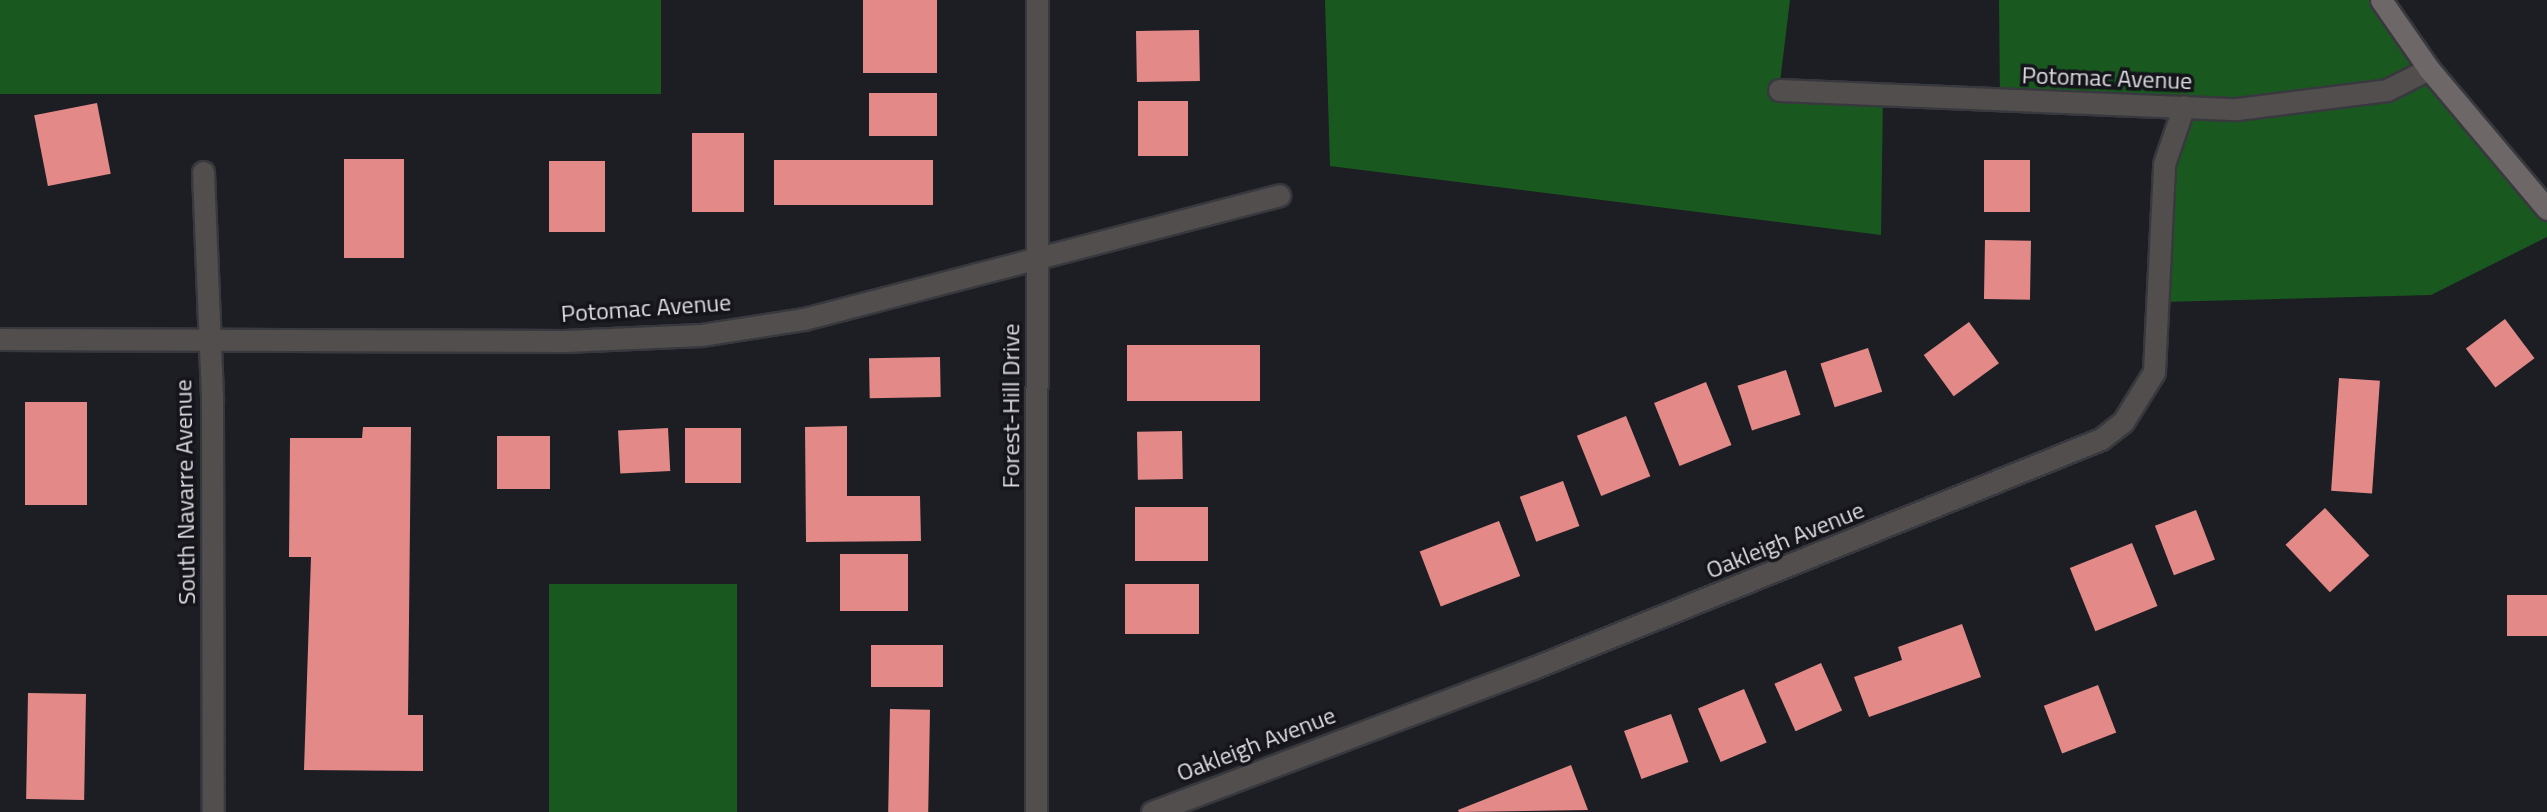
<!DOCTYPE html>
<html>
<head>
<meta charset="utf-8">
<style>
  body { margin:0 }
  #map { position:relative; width:2547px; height:812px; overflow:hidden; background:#1d1e23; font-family:"Titillium Web",sans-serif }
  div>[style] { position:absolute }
  .forest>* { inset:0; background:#195920; transform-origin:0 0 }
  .building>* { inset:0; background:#e38a88; transform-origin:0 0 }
  .roads { filter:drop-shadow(2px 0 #38393e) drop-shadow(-2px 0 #38393e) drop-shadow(0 2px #38393e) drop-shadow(0 -2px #38393e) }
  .street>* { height:21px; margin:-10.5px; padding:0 10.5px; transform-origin:10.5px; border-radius:10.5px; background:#514e4d }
  .secondary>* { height:21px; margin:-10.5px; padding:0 10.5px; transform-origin:10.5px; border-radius:10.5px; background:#6d6867 }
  span { translate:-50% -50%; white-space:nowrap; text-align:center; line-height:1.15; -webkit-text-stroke:7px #14141a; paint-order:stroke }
  .street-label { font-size:24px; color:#dfdfe3 }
</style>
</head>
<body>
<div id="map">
  <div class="forest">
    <i style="left:0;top:0;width:661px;height:94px"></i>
    <i style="clip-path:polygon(1325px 0,1790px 0,1779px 90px,1883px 95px,1881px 235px,1330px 166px)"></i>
    <i style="clip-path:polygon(1999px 0,2381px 0,2547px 209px,2547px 237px,2431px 295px,2162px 302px,2164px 164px,2184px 106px,2000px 101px)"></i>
    <i style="left:549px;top:584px;width:188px;height:228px"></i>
  </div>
  <div class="building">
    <i style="left:863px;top:0;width:74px;height:73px"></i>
    <i style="left:1199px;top:30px;width:51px;height:63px;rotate:89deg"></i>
    <i style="left:869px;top:93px;width:68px;height:43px"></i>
    <i style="left:1138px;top:101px;width:50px;height:55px"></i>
    <i style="left:97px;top:103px;width:72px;height:64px;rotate:79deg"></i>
    <i style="left:692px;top:133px;width:52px;height:79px"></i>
    <i style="left:344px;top:159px;width:60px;height:99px"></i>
    <i style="left:933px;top:160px;width:45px;height:159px;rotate:90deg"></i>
    <i style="left:1984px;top:160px;width:46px;height:52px"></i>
    <i style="left:549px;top:161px;width:56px;height:71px"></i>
    <i style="left:1985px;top:240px;width:46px;height:59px;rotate:1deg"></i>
    <i style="left:2505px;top:319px;width:49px;height:49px;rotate:53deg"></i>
    <i style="left:1969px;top:322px;width:51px;height:56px;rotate:54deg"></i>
    <i style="left:1260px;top:345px;width:56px;height:133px;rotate:90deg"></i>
    <i style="left:1868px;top:348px;width:46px;height:50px;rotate:72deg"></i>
    <i style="left:940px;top:357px;width:40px;height:71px;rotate:89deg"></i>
    <i style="left:1786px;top:370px;width:47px;height:51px;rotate:72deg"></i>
    <i style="left:2339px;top:378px;width:41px;height:113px;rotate:4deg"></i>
    <i style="left:1706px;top:382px;width:68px;height:56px;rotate:68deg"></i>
    <i style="left:25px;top:402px;width:62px;height:103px"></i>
    <i style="left:1626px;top:416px;width:65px;height:53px;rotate:68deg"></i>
    <i style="clip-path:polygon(847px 426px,847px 496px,920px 496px,921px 541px,806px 542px,805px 427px)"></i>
    <i style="clip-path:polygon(363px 427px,411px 427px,408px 715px,423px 715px,423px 771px,304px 770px,311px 557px,289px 557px,290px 438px,362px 438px)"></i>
    <i style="left:668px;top:428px;width:43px;height:50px;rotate:87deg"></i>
    <i style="left:685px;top:428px;width:56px;height:55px"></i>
    <i style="left:1182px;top:431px;width:48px;height:45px;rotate:89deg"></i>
    <i style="left:497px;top:436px;width:53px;height:53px"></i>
    <i style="left:1563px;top:481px;width:48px;height:46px;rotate:70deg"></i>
    <i style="left:1135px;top:507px;width:73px;height:54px"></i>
    <i style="left:2325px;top:508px;width:65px;height:54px;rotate:47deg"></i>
    <i style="left:2196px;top:510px;width:53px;height:44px;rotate:69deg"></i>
    <i style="left:1499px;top:521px;width:59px;height:85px;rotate:69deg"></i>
    <i style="left:2132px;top:543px;width:68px;height:67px;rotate:68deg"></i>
    <i style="left:840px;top:554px;width:68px;height:57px"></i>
    <i style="left:1125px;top:584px;width:74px;height:50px"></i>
    <i style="left:2507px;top:595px;width:40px;height:41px"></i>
    <i style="clip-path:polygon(1962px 624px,1981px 677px,1869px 717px,1854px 677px,1902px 660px,1898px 647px)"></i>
    <i style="left:943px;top:645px;width:42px;height:72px;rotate:90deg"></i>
    <i style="left:1821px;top:663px;width:52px;height:51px;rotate:66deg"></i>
    <i style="left:2098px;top:685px;width:51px;height:58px;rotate:69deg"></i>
    <i style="left:1744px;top:689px;width:58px;height:50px;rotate:67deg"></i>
    <i style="left:28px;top:693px;width:58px;height:106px;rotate:1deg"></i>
    <i style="left:890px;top:709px;width:40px;height:103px;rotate:1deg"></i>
    <i style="left:1671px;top:714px;width:51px;height:50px;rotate:70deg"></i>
    <i style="clip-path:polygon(1571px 765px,1588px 810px,1459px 812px,1458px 810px)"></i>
  </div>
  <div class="roads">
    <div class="street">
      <i style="left:1779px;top:90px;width:458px;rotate:2.4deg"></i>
      <i style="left:2237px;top:109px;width:151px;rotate:-7.2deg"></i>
      <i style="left:2387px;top:90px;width:47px;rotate:-26.6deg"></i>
      <i style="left:203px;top:172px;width:229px;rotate:87.7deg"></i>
      <i style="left:212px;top:401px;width:411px;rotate:89.9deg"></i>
      <i style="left:0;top:339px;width:565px;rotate:0.2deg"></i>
      <i style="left:565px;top:341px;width:136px;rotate:-2.5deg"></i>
      <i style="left:701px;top:335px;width:104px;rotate:-8.8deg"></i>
      <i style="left:804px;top:319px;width:491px;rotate:-14.6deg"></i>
      <i style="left:1036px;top:812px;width:812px;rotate:-89.93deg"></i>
      <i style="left:1152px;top:812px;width:407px;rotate:-20.7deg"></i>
      <i style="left:1533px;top:668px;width:612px;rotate:-21.96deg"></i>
      <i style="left:2101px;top:439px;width:28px;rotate:-38deg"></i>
      <i style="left:2123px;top:422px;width:59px;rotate:-58.2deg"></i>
      <i style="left:2154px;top:372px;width:208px;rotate:-87.2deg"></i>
      <i style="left:2164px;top:164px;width:61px;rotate:-71deg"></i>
    </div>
    <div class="secondary">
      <i style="left:2381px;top:0;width:84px;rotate:55.2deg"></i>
      <i style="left:2429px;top:69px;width:183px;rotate:49.9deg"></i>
    </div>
  </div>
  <div class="street-label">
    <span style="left:2107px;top:78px;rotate:2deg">Potomac Avenue</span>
    <span style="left:646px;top:308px;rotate:-4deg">Potomac Avenue</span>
    <span style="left:1011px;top:406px;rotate:-90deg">Forest-Hill Drive</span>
    <span style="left:185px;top:492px;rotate:-91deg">South Navarre Avenue</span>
    <span style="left:1785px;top:540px;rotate:-22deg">Oakleigh Avenue</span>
    <span style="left:1256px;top:744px;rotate:-21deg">Oakleigh Avenue</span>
  </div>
</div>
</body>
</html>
